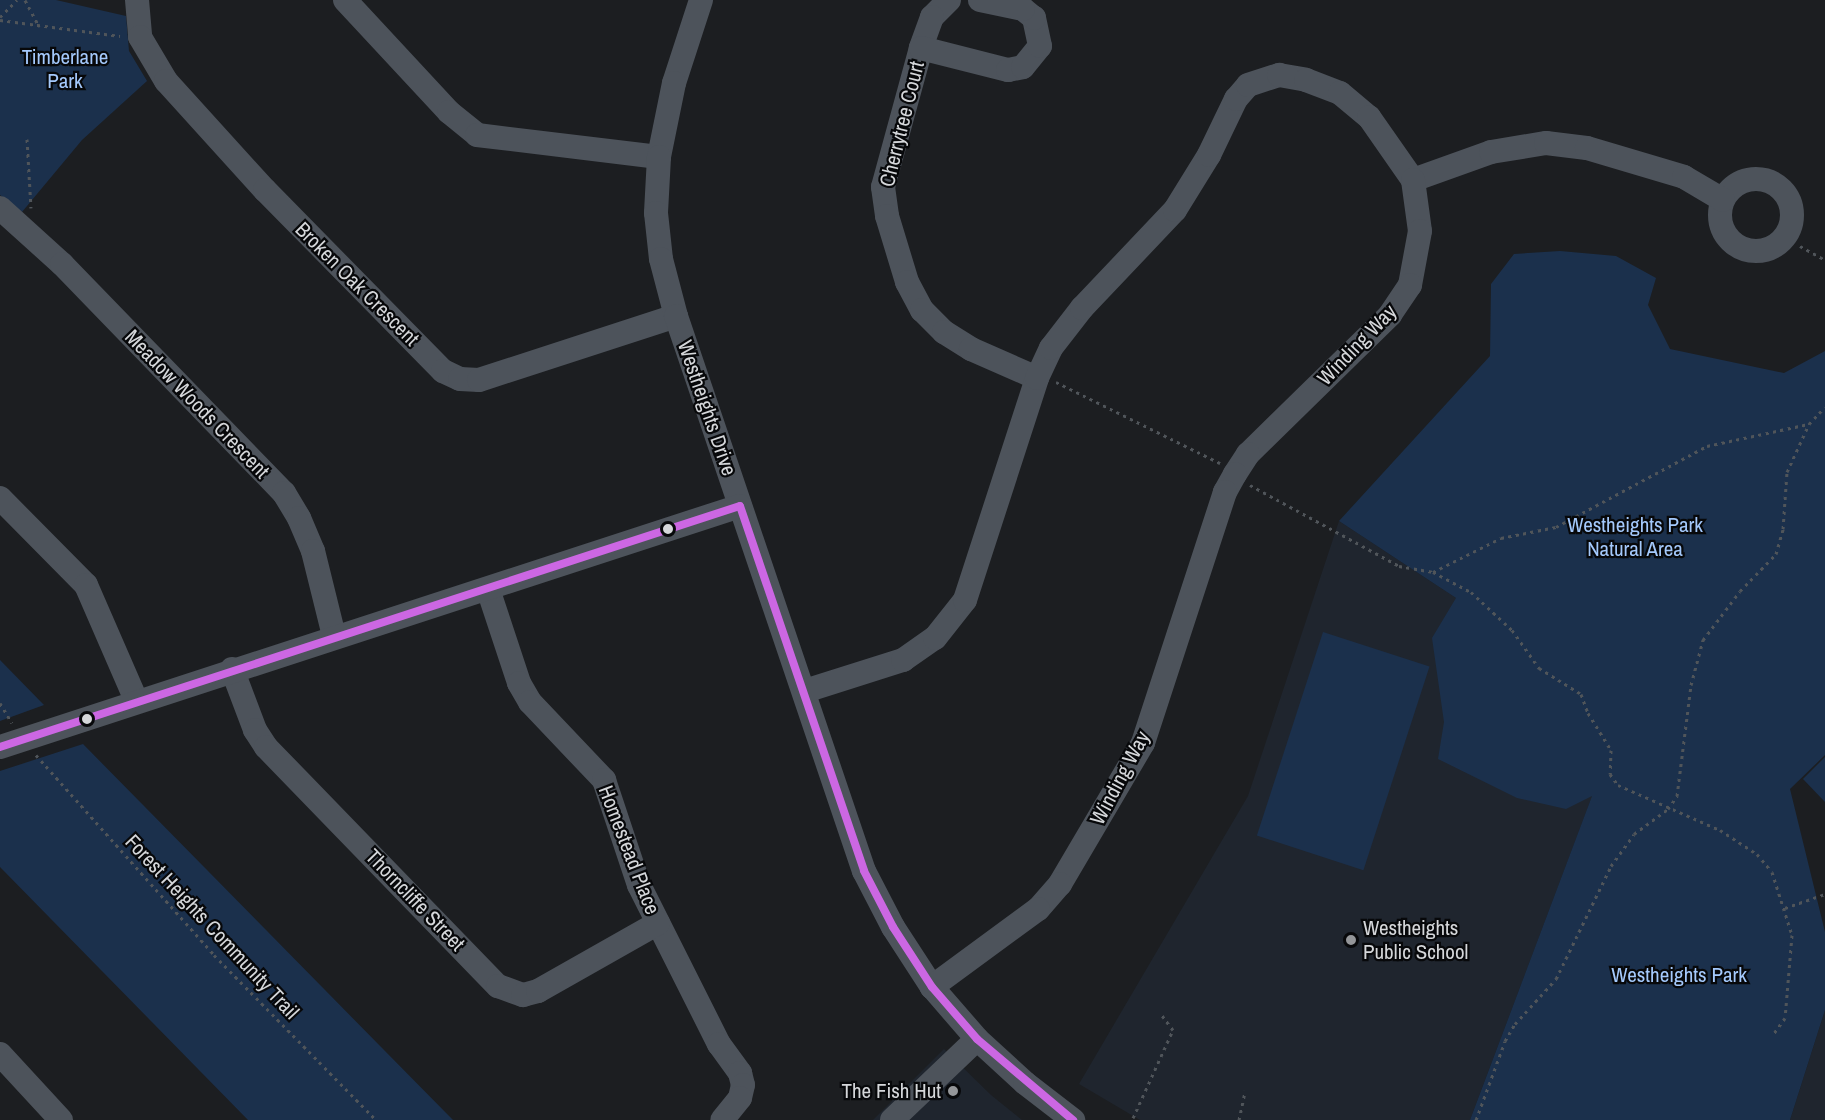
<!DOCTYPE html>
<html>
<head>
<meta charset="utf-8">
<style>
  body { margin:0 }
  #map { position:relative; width:1825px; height:1120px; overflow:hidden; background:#1c1e21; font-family:"Archivo Narrow",sans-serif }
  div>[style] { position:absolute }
  .built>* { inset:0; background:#1f252e }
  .green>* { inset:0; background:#1b304c; transform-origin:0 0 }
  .path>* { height:3px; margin-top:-1.5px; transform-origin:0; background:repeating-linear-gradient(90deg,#50555a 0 3px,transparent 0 7.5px) }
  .minor>* { height:24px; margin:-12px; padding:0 12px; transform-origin:12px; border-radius:12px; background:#4d535b }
  .minor>.ring { margin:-12px; padding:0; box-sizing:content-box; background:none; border:24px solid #4d535b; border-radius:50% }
  .bus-1>* { height:8px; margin:-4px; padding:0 4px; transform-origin:4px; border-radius:4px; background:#cc67e3 }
  .dots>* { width:16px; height:16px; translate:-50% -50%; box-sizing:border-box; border:3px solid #07080a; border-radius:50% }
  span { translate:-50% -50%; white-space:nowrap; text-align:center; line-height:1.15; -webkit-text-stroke:4.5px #07080a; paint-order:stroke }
  .park-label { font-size:21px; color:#a4c9fc }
  .street-label { font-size:21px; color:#d5d7da }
  .poi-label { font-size:21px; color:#d5d7da }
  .left { translate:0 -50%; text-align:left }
  .right { translate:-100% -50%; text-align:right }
</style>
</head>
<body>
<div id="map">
  <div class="built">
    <i style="clip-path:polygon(1339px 521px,1456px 598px,1605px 762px,1470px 1120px,1140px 1120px,1079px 1084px,1248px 796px)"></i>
    <i style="clip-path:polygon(1825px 1010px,1825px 1120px,1790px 1120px)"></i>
    <i style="clip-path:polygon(944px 1049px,991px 1095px,1022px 1120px,873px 1120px)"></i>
  </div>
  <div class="green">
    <i style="clip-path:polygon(0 0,56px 0,126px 16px,129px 51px,147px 81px,82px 140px,22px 212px,0 195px)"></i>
    <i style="clip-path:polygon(1560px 251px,1616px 256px,1656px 278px,1648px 305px,1670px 349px,1784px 373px,1825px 351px,1825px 755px,1790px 789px,1825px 932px,1825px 1010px,1790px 1120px,1470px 1120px,1592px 796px,1566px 809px,1517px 798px,1438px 759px,1444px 722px,1432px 638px,1456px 598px,1339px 521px,1490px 356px,1491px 284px,1514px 254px)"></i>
    <i style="left:1323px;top:632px;width:112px;height:214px;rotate:18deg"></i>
    <i style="clip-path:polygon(0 660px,44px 705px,0 721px)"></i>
    <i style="clip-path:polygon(83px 744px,385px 1051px,453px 1120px,248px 1120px,0 867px,0 771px)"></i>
    <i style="clip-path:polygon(1825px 757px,1825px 802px,1803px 779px)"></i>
  </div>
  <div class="path">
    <i style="left:25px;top:0;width:30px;rotate:62deg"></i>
    <i style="left:0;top:17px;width:24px;rotate:-45deg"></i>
    <i style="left:0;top:20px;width:121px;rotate:7.6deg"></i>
    <i style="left:27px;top:139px;width:69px;rotate:86.7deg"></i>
    <i style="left:1800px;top:246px;width:29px;rotate:29deg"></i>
    <i style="left:1056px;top:382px;width:183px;rotate:26.3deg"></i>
    <i style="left:1250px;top:485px;width:170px;rotate:28.5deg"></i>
    <i style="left:1399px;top:566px;width:35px;rotate:10deg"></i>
    <i style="left:1433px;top:572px;width:43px;rotate:27.8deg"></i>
    <i style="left:1471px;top:592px;width:56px;rotate:42.8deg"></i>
    <i style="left:1512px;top:630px;width:47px;rotate:54.6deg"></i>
    <i style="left:1539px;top:668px;width:49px;rotate:31.8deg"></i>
    <i style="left:1581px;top:694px;width:20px;rotate:70deg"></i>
    <i style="left:1588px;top:713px;width:44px;rotate:58.1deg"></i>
    <i style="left:1611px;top:750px;width:24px;rotate:92deg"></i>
    <i style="left:1610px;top:774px;width:14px;rotate:54deg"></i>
    <i style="left:1618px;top:785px;width:111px;rotate:23.8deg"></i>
    <i style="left:1720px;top:830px;width:44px;rotate:33deg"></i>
    <i style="left:1757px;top:854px;width:23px;rotate:50deg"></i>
    <i style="left:1772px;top:872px;width:66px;rotate:72.4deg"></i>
    <i style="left:1792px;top:935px;width:83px;rotate:94.8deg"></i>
    <i style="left:1785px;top:1018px;width:22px;rotate:126deg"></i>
    <i style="left:1433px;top:572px;width:76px;rotate:-26.6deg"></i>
    <i style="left:1501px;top:538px;width:56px;rotate:-11.3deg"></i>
    <i style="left:1556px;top:527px;width:171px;rotate:-28.2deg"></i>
    <i style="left:1707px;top:446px;width:104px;rotate:-12.2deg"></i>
    <i style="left:0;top:703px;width:23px;rotate:59deg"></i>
    <i style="left:36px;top:755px;width:268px;rotate:48.3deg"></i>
    <i style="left:214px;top:955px;width:231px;rotate:45.5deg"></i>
    <i style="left:1785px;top:908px;width:42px;rotate:-19.3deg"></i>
    <i style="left:1133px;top:1118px;width:97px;rotate:-65.6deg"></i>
    <i style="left:1173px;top:1030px;width:20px;rotate:-127deg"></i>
    <i style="left:1239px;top:1120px;width:30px;rotate:-78deg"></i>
    <i style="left:1476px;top:1120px;width:84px;rotate:-69.8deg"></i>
    <i style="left:1505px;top:1041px;width:20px;rotate:-60deg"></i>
    <i style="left:1515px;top:1024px;width:61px;rotate:-47.7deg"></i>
    <i style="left:1556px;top:979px;width:126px;rotate:-64deg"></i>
    <i style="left:1611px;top:866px;width:39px;rotate:-54deg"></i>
    <i style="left:1634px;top:834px;width:42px;rotate:-36.3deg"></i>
    <i style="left:1668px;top:809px;width:16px;rotate:-55deg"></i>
    <i style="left:1677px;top:796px;width:112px;rotate:-82.8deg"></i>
    <i style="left:1691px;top:685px;width:47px;rotate:-75.1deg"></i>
    <i style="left:1703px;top:640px;width:61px;rotate:-52.9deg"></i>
    <i style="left:1740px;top:591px;width:52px;rotate:-45.8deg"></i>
    <i style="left:1776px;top:554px;width:26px;rotate:-74deg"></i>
    <i style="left:1783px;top:529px;width:57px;rotate:-86deg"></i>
    <i style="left:1787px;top:472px;width:53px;rotate:-65.4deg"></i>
    <i style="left:1809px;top:424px;width:23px;rotate:-47deg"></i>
  </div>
  <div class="minor">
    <i style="left:137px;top:0;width:37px;rotate:85deg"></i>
    <i style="left:140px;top:37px;width:51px;rotate:59.4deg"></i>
    <i style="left:166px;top:81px;width:147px;rotate:47.8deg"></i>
    <i style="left:265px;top:190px;width:254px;rotate:45.5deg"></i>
    <i style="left:443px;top:371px;width:19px;rotate:25deg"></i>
    <i style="left:460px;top:379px;width:19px;rotate:3deg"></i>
    <i style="left:479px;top:380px;width:207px;rotate:-18deg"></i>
    <i style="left:345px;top:0;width:153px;rotate:47.1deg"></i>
    <i style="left:449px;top:112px;width:36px;rotate:39deg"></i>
    <i style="left:477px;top:135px;width:183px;rotate:6.9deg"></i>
    <i style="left:701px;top:0;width:87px;rotate:108deg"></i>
    <i style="left:674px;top:83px;width:76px;rotate:101.5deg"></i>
    <i style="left:659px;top:157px;width:56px;rotate:93.1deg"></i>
    <i style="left:656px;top:213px;width:46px;rotate:83.8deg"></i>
    <i style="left:661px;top:259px;width:59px;rotate:75.3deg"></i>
    <i style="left:676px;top:316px;width:586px;rotate:71.29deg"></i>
    <i style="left:864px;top:871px;width:63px;rotate:62.6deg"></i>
    <i style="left:893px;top:927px;width:72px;rotate:57deg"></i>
    <i style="left:932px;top:987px;width:69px;rotate:49.1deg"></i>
    <i style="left:977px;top:1039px;width:65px;rotate:42.5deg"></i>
    <i style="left:1025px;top:1083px;width:61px;rotate:37.6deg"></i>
    <i style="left:949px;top:0;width:24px;rotate:135deg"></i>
    <i style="left:932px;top:17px;width:33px;rotate:110deg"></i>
    <i style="left:921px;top:48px;width:144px;rotate:105.3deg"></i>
    <i style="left:883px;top:187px;width:29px;rotate:82deg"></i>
    <i style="left:887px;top:216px;width:69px;rotate:73.1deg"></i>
    <i style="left:907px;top:282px;width:32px;rotate:62deg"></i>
    <i style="left:922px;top:310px;width:31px;rotate:45deg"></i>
    <i style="left:944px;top:332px;width:32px;rotate:32deg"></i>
    <i style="left:971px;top:349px;width:72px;rotate:23.7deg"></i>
    <i style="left:921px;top:48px;width:90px;rotate:14.2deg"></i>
    <i style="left:1008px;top:70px;width:15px;rotate:-11deg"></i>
    <i style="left:1023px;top:67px;width:27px;rotate:-51deg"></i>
    <i style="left:1040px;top:46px;width:29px;rotate:-102deg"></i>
    <i style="left:1034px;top:18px;width:14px;rotate:-141deg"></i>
    <i style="left:1023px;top:9px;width:44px;rotate:-168.2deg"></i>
    <i class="ring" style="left:1720px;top:179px;width:48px;height:48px"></i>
    <i style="left:1413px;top:180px;width:83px;rotate:-19.7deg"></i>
    <i style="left:1491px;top:152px;width:56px;rotate:-9.3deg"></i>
    <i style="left:1546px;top:143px;width:41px;rotate:7deg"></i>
    <i style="left:1587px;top:148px;width:101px;rotate:16.6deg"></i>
    <i style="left:1684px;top:177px;width:45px;rotate:30.5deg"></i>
    <i style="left:0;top:208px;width:84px;rotate:42.1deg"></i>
    <i style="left:62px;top:264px;width:319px;rotate:45.9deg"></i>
    <i style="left:284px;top:493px;width:29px;rotate:59deg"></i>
    <i style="left:299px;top:518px;width:36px;rotate:67deg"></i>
    <i style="left:313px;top:551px;width:88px;rotate:76.1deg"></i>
    <i style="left:0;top:498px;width:122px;rotate:45.3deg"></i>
    <i style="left:86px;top:585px;width:125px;rotate:66.5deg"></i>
    <i style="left:488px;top:589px;width:99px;rotate:71.7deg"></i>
    <i style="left:519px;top:683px;width:22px;rotate:60deg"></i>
    <i style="left:530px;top:702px;width:108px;rotate:46.5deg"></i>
    <i style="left:604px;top:780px;width:111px;rotate:71.6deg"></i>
    <i style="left:639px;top:885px;width:178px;rotate:63.3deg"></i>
    <i style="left:719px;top:1044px;width:36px;rotate:54deg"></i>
    <i style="left:740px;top:1073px;width:12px;rotate:76deg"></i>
    <i style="left:743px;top:1085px;width:13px;rotate:103deg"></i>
    <i style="left:740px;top:1098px;width:28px;rotate:129deg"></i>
    <i style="left:232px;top:669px;width:65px;rotate:69.3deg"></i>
    <i style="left:255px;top:730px;width:20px;rotate:57deg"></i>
    <i style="left:266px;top:747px;width:333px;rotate:45.9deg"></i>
    <i style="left:498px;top:986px;width:27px;rotate:20deg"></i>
    <i style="left:523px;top:995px;width:16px;rotate:-15deg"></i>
    <i style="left:538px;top:991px;width:138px;rotate:-29.5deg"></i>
    <i style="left:805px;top:691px;width:103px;rotate:-17.6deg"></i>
    <i style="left:903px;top:660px;width:39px;rotate:-35deg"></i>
    <i style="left:935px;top:638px;width:48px;rotate:-51.7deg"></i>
    <i style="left:965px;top:600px;width:233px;rotate:-72deg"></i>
    <i style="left:1037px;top:378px;width:33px;rotate:-65deg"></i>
    <i style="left:1051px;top:348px;width:51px;rotate:-52.2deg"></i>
    <i style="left:1082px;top:308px;width:135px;rotate:-46.5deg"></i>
    <i style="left:1175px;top:210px;width:65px;rotate:-58.3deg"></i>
    <i style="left:1209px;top:155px;width:62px;rotate:-64.3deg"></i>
    <i style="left:1236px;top:99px;width:18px;rotate:-49deg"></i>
    <i style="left:1248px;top:85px;width:33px;rotate:-18deg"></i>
    <i style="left:1279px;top:75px;width:27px;rotate:10deg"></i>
    <i style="left:1306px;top:80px;width:36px;rotate:21deg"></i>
    <i style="left:1340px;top:93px;width:38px;rotate:40deg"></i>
    <i style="left:1369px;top:117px;width:77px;rotate:55.1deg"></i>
    <i style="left:1413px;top:180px;width:51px;rotate:82.2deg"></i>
    <i style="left:1420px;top:231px;width:55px;rotate:100.5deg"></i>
    <i style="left:1410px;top:285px;width:36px;rotate:124deg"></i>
    <i style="left:1390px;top:315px;width:199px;rotate:135.6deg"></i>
    <i style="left:1248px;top:454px;width:24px;rotate:123deg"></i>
    <i style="left:1235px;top:474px;width:21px;rotate:119deg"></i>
    <i style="left:1225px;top:492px;width:264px;rotate:108.1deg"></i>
    <i style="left:1143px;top:743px;width:164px;rotate:120.5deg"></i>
    <i style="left:1060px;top:884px;width:33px;rotate:131deg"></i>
    <i style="left:1038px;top:909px;width:132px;rotate:143.7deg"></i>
    <i style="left:0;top:747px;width:778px;rotate:-18.04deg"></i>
    <i style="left:0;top:1054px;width:90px;rotate:47.3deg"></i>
    <i style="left:892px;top:1120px;width:117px;rotate:-43.6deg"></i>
  </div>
  <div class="bus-1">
    <i style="left:0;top:747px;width:778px;rotate:-18.04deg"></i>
    <i style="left:740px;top:506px;width:385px;rotate:71.2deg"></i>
    <i style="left:864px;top:871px;width:63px;rotate:62.6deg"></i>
    <i style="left:893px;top:927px;width:72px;rotate:57deg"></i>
    <i style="left:932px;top:987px;width:69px;rotate:49.1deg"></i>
    <i style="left:977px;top:1039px;width:126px;rotate:40.2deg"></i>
  </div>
  <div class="dots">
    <i style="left:668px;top:529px;background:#d5d7da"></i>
    <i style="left:87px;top:719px;background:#d5d7da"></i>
    <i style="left:1351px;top:940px;background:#949699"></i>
    <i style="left:953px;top:1091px;background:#949699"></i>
  </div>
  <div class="park-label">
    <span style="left:65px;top:69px">Timberlane<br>Park</span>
    <span style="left:1635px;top:537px">Westheights Park<br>Natural Area</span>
    <span style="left:1679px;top:975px">Westheights Park</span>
  </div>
  <div class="street-label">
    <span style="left:902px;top:124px;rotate:-76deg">Cherrytree Court</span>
    <span style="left:357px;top:284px;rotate:45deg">Broken Oak Crescent</span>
    <span style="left:1357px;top:345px;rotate:-46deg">Winding Way</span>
    <span style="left:197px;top:404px;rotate:46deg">Meadow Woods Crescent</span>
    <span style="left:707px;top:408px;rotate:71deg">Westheights Drive</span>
    <span style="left:1120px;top:778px;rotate:-62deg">Winding Way</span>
    <span style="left:629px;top:850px;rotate:69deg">Homestead Place</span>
    <span style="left:415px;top:900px;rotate:46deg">Thorncliffe Street</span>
    <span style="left:212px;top:927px;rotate:47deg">Forest Heights Community Trail</span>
  </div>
  <div class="poi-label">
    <span class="left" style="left:1363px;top:940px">Westheights<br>Public School</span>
    <span class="right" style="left:941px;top:1091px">The Fish Hut</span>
  </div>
</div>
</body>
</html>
